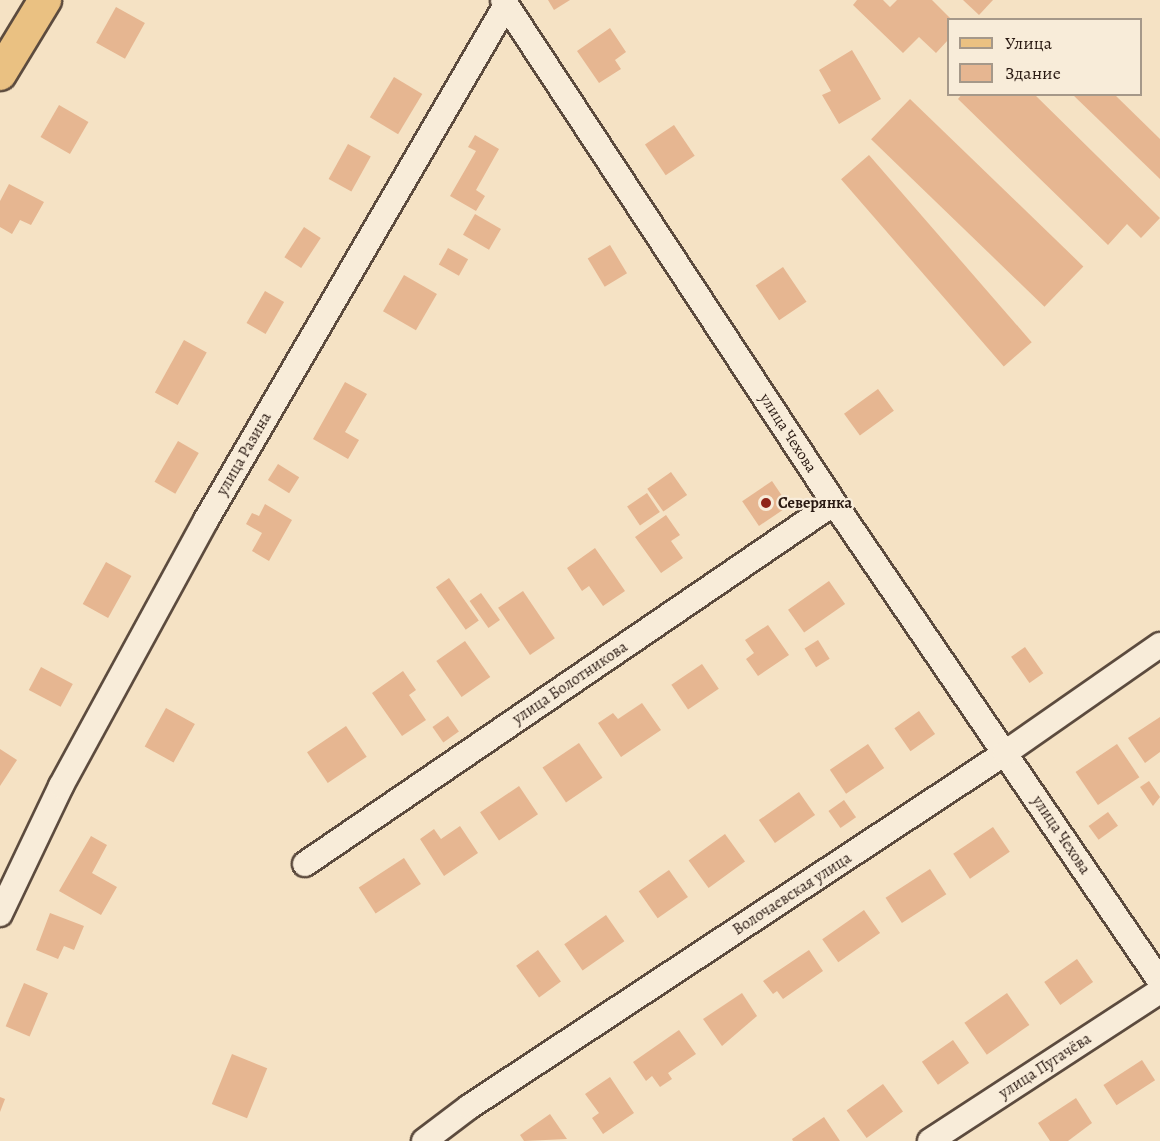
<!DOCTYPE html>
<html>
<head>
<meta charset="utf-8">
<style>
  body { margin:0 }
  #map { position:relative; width:1160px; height:1141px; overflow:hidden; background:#f5e2c4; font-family:Alegreya,serif }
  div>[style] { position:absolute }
  .building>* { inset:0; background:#e6b691; transform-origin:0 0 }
  .roads { filter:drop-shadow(2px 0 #5c4b3e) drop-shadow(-2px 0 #5c4b3e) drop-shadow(0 2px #5c4b3e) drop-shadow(0 -2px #5c4b3e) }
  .minor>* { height:24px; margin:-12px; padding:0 12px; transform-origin:12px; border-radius:12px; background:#f8ecd9 }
  .major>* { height:32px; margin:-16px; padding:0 16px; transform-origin:16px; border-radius:16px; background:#eac182 }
  .dots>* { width:16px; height:16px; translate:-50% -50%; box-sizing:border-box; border:3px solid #f8ecd9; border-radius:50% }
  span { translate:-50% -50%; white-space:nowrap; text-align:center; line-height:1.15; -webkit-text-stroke:4.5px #f8ecd9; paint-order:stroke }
  .street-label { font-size:16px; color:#291912 }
  .poi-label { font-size:16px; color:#291912; font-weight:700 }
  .left { translate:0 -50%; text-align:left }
  .legend { position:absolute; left:947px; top:18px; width:195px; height:78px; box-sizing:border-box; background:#f8ecd9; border:2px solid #a59889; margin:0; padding:8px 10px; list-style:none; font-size:18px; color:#291912 }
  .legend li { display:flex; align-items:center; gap:12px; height:30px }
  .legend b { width:30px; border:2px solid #a59889 }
</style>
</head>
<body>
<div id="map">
  <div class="building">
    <i style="clip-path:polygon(548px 0,570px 0,554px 10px)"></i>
    <i style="clip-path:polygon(857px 0,883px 0,890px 7px,897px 0,932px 0,952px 20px,948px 20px,948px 40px,936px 53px,919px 37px,903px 53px,853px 5px)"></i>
    <i style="clip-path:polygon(963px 0,993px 0,979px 15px)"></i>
    <i style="left:116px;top:7px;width:33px;height:41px;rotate:29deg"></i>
    <i style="clip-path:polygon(610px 28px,626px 52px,615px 60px,621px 69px,599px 83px,577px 51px)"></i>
    <i style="clip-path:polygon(852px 50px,881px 99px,839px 124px,822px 95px,831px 91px,819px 70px)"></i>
    <i style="left:394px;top:77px;width:33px;height:47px;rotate:31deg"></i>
    <i style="clip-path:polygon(962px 94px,1034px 94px,1160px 218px,1141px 238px,1127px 224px,1108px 245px,958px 99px)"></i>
    <i style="clip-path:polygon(1072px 94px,1114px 94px,1160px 139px,1160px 179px)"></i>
    <i style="left:910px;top:99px;width:241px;height:56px;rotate:44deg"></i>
    <i style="left:59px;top:105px;width:34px;height:37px;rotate:30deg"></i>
    <i style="left:674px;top:125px;width:37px;height:35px;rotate:56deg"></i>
    <i style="clip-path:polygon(475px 135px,499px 149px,476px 190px,485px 196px,476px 211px,450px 196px,476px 151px,468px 147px)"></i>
    <i style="left:348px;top:144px;width:26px;height:40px;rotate:29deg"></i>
    <i style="left:869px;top:155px;width:248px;height:37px;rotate:49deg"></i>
    <i style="clip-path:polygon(9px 184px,44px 202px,31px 225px,20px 220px,12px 234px,0 227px,0 201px)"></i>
    <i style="left:475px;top:214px;width:30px;height:24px;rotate:30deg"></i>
    <i style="left:304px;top:227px;width:20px;height:36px;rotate:33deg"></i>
    <i style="left:610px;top:245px;width:33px;height:26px;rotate:59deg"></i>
    <i style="left:448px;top:248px;width:23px;height:19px;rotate:29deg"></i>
    <i style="left:783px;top:267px;width:42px;height:33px;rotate:56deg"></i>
    <i style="left:404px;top:275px;width:38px;height:42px;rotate:30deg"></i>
    <i style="left:265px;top:291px;width:22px;height:37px;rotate:30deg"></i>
    <i style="left:184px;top:340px;width:26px;height:60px;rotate:29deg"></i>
    <i style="clip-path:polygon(345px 382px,367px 394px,345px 432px,359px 440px,348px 459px,313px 439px)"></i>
    <i style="left:878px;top:389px;width:27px;height:42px;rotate:54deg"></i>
    <i style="left:178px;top:441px;width:24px;height:47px;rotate:30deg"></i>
    <i style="left:278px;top:464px;width:25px;height:19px;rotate:32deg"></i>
    <i style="left:671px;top:472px;width:28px;height:29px;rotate:55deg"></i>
    <i style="left:772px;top:481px;width:30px;height:36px;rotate:56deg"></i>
    <i style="left:647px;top:493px;width:23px;height:24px;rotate:56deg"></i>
    <i style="clip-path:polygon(265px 504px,292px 520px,269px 561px,252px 551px,262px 533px,246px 524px,252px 513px,259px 516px)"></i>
    <i style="clip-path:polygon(666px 515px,680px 535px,671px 541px,683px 558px,661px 573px,635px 537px)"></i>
    <i style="clip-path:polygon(595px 548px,625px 591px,603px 606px,589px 586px,582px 591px,567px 568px)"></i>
    <i style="left:106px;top:562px;width:29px;height:48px;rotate:29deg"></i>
    <i style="left:449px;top:578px;width:52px;height:16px;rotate:55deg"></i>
    <i style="left:829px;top:581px;width:28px;height:50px;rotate:55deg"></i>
    <i style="left:523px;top:591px;width:57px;height:30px;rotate:56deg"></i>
    <i style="left:481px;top:593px;width:33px;height:14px;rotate:55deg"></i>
    <i style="clip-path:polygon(768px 625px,789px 655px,758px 676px,746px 659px,754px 653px,745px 640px)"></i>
    <i style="left:818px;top:640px;width:22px;height:16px;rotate:58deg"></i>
    <i style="left:465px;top:641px;width:44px;height:35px;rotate:55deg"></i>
    <i style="left:1025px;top:647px;width:32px;height:17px;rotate:55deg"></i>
    <i style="left:702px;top:664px;width:30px;height:37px;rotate:56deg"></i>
    <i style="left:41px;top:667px;width:36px;height:26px;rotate:28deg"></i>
    <i style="clip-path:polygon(403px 671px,416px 690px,409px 695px,426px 720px,402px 736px,372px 693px)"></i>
    <i style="clip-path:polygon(642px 703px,661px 730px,621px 757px,598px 723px,613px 713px,618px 719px)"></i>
    <i style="left:166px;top:708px;width:33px;height:44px;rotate:29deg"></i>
    <i style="left:919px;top:711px;width:28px;height:30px;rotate:55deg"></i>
    <i style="left:448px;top:716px;width:19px;height:19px;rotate:55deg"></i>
    <i style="clip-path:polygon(1160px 717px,1160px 752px,1145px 763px,1128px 738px)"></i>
    <i style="left:346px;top:726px;width:37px;height:47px;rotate:56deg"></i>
    <i style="left:579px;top:743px;width:42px;height:44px;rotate:56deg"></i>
    <i style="left:868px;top:744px;width:29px;height:46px;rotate:56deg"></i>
    <i style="left:1117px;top:744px;width:40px;height:50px;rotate:56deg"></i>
    <i style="clip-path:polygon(0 749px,17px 760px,0 786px)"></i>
    <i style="clip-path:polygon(1149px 781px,1160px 797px,1153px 806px,1140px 787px)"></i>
    <i style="left:519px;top:786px;width:34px;height:47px;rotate:56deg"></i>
    <i style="left:799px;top:792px;width:28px;height:49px;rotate:55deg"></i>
    <i style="left:844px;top:800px;width:21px;height:19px;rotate:55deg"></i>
    <i style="left:1108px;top:812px;width:17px;height:24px;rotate:54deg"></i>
    <i style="clip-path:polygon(460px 826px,478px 853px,444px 876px,420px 839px,434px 829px,441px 839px)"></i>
    <i style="left:993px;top:827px;width:30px;height:48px;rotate:56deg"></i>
    <i style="left:725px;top:834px;width:34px;height:45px;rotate:54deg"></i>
    <i style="clip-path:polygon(91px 836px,107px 845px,92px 873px,117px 887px,101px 915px,59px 891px)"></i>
    <i style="left:404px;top:858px;width:31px;height:54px;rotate:57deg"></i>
    <i style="left:930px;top:869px;width:30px;height:53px;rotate:57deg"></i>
    <i style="left:669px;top:870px;width:33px;height:37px;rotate:55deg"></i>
    <i style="left:864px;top:910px;width:28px;height:51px;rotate:55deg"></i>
    <i style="clip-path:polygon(50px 913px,84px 926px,74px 950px,64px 946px,58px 959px,36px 950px)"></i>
    <i style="left:606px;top:915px;width:32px;height:51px;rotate:55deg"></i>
    <i style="left:538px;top:950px;width:39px;height:27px;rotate:54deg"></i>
    <i style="clip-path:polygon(809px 950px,823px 971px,783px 999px,777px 991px,773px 994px,763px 981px)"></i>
    <i style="left:1077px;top:959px;width:28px;height:40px;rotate:55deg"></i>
    <i style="left:24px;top:983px;width:26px;height:47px;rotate:23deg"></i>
    <i style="clip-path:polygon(742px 993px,757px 1016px,722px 1046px,703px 1019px)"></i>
    <i style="left:1007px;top:993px;width:39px;height:52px;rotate:55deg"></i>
    <i style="clip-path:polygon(679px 1030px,696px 1054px,668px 1073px,672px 1079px,660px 1087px,652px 1076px,646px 1081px,633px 1062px)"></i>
    <i style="left:953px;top:1040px;width:28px;height:38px;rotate:55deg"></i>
    <i style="left:232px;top:1054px;width:38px;height:54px;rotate:22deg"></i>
    <i style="left:1142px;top:1060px;width:24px;height:46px;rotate:57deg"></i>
    <i style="clip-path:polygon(610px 1077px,634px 1113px,603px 1134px,592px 1118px,599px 1113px,585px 1094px)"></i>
    <i style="left:883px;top:1084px;width:34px;height:45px;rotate:54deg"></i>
    <i style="clip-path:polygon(0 1097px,5px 1099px,0 1112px)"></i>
    <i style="clip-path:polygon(1076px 1098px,1092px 1123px,1068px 1141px,1050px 1141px,1038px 1123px)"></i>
    <i style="clip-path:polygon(550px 1114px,567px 1139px,524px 1141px,520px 1135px)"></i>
    <i style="clip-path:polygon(824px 1117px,840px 1141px,793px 1141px,792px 1139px)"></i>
  </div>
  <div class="roads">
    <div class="minor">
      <i style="left:503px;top:0;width:602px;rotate:56.65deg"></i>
      <i style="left:834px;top:503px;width:579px;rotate:55.71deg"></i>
      <i style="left:305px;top:864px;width:640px;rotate:-34.31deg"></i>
      <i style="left:0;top:914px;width:142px;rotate:-64.5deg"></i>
      <i style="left:61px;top:786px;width:303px;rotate:-61.4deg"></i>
      <i style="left:206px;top:520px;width:596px;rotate:-59.78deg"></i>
      <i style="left:424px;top:1141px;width:56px;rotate:-37.1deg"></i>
      <i style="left:469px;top:1107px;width:642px;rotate:-33.44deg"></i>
      <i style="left:1005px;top:753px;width:189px;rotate:-34.9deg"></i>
      <i style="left:930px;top:1141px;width:275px;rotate:-33.1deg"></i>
    </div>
    <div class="major">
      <i style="left:0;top:74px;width:87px;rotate:-58.7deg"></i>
    </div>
  </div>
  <div class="dots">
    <i style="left:766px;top:503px;background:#8f2418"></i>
  </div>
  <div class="street-label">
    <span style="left:788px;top:433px;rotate:57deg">улица Чехова</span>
    <span style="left:244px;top:454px;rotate:-60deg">улица Разина</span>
    <span style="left:570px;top:683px;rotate:-34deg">улица Болотникова</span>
    <span style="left:1061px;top:835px;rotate:56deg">улица Чехова</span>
    <span style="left:792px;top:894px;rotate:-33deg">Волочаевская улица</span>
    <span style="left:1045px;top:1066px;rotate:-33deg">улица Пугачёва</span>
  </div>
  <div class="poi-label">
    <span class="left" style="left:778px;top:503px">Северянка</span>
  </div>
  <ul class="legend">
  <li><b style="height:8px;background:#eac182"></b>Улица</li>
  <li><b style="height:16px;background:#e6b691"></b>Здание</li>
  </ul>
</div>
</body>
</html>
